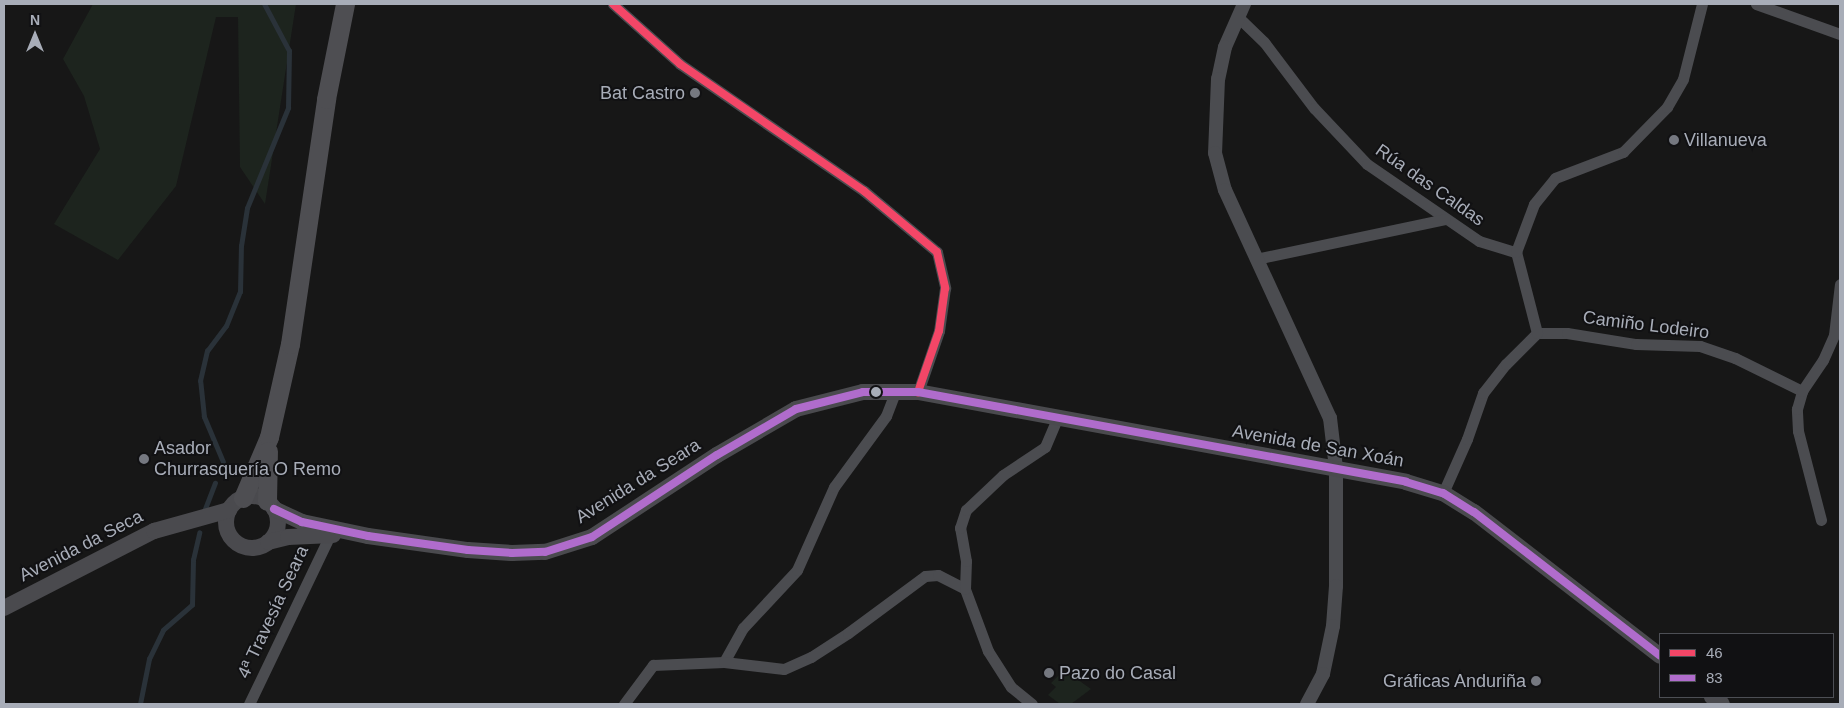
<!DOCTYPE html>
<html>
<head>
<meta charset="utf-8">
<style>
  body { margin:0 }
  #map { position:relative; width:1844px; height:708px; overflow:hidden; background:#171717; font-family:Arial,sans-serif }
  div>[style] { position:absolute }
  .green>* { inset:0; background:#1d241e }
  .stream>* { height:4.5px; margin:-2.25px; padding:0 2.25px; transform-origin:2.25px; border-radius:2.25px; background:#2a3239 }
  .minor>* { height:11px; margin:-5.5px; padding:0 5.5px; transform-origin:5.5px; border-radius:5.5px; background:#4b4c50 }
  .tertiary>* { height:14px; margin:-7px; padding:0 7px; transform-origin:7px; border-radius:7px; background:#4b4c50 }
  .secondary>* { height:16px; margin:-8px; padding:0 8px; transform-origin:8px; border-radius:8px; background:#4a4a4e }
  .secondary>.ring { margin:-8px; padding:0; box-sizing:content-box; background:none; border:16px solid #4a4a4e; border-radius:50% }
  .trunk>* { height:19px; margin:-9.5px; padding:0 9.5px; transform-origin:9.5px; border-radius:9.5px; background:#4e4e52 }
  .bus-1>* { height:8px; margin:-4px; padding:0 4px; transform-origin:4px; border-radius:4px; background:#f34667 }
  .bus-2>* { height:8px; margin:-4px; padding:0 4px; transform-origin:4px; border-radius:4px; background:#b06ccc }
  .dots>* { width:14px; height:14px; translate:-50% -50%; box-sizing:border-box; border:2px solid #111113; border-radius:50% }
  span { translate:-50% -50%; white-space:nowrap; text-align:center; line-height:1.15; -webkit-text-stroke:4px #111113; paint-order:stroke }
  .poi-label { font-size:18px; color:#a8adb8 }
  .right { translate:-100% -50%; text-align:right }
  .left { translate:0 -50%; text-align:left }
  .street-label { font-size:18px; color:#a8adb8 }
  .frame { position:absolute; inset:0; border:5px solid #a8adb8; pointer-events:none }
  .legend { position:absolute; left:1659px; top:633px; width:175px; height:65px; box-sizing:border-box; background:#111113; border:1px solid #4d4f55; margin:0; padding:6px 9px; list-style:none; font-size:15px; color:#a8adb8 }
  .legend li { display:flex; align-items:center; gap:10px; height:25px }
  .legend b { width:25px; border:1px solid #4d4f55 }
  .north { position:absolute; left:10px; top:10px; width:50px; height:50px; -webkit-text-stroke:4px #111113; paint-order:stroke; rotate:0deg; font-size:14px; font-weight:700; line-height:20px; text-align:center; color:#a8adb8 }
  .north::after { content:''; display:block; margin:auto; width:18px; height:22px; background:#a8adb8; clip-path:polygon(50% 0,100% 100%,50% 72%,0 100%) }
</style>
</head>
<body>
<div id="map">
  <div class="green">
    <i style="clip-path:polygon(93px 4px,296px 4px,265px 204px,240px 167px,238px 17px,216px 17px,176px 186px,118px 260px,54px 224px,100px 149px,84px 96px,63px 59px)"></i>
    <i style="clip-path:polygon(1064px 670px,1091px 689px,1071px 704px,1060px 704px,1048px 695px,1056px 687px,1051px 683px)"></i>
  </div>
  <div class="stream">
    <i style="left:223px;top:462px;width:49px;rotate:-112.9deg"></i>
    <i style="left:204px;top:417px;width:36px;rotate:-96deg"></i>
    <i style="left:200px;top:381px;width:31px;rotate:-77deg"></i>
    <i style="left:207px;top:351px;width:31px;rotate:-53deg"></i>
    <i style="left:226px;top:326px;width:37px;rotate:-68deg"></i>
    <i style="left:240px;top:292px;width:46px;rotate:-88.8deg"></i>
    <i style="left:241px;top:246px;width:38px;rotate:-81deg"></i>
    <i style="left:247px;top:208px;width:108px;rotate:-67.7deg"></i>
    <i style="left:288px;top:108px;width:57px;rotate:-89deg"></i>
    <i style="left:289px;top:51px;width:53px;rotate:-118deg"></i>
    <i style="left:203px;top:514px;width:33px;rotate:-69deg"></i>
    <i style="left:140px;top:704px;width:46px;rotate:-78.7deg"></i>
    <i style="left:149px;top:659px;width:32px;rotate:-64deg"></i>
    <i style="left:163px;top:630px;width:38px;rotate:-41deg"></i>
    <i style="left:192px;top:605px;width:45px;rotate:-88.7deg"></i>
    <i style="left:193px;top:560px;width:28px;rotate:-77deg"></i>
  </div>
  <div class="minor">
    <i style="left:613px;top:4px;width:90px;rotate:41.8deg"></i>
    <i style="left:680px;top:64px;width:224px;rotate:34.6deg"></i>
    <i style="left:864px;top:191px;width:95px;rotate:39.9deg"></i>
    <i style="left:937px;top:252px;width:37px;rotate:77deg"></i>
    <i style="left:945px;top:288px;width:43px;rotate:97.9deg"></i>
    <i style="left:939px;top:331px;width:65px;rotate:109deg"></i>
    <i style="left:1756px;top:4px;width:89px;rotate:19.7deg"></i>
    <i style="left:1237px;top:16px;width:37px;rotate:44deg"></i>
    <i style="left:1264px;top:42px;width:83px;rotate:52.9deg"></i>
    <i style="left:1314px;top:108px;width:77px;rotate:46.6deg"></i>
    <i style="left:1367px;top:164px;width:136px;rotate:34.5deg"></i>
    <i style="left:1479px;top:241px;width:39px;rotate:17deg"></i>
    <i style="left:1256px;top:259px;width:193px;rotate:-11.9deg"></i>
    <i style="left:1537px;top:333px;width:30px"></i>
    <i style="left:1567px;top:333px;width:70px;rotate:9.1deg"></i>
    <i style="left:1636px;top:344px;width:64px;rotate:1.8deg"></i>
    <i style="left:1700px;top:346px;width:37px;rotate:19deg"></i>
    <i style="left:1735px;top:358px;width:75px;rotate:26.2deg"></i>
    <i style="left:1443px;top:493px;width:59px;rotate:-66deg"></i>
    <i style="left:1467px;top:439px;width:49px;rotate:-70.8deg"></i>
    <i style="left:1483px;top:393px;width:37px;rotate:-52deg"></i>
    <i style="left:1506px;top:364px;width:44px;rotate:-45deg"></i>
    <i style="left:1537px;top:333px;width:84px;rotate:-104.5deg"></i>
    <i style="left:1516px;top:252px;width:51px;rotate:-69.4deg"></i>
    <i style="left:1534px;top:204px;width:33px;rotate:-51deg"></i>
    <i style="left:1555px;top:178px;width:73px;rotate:-20.9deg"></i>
    <i style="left:1623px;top:152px;width:63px;rotate:-45.6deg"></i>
    <i style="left:1667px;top:107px;width:32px;rotate:-60deg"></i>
    <i style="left:1683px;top:79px;width:77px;rotate:-75.8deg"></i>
    <i style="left:1821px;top:520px;width:92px;rotate:-104.5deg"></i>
    <i style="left:1798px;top:431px;width:22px;rotate:-93deg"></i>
    <i style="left:1797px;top:409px;width:19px;rotate:-74deg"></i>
    <i style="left:1802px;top:391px;width:37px;rotate:-56deg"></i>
    <i style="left:1823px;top:360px;width:27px;rotate:-66deg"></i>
    <i style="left:1834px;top:335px;width:51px;rotate:-83.3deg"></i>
    <i style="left:724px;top:662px;width:39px;rotate:-61deg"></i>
    <i style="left:743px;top:628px;width:79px;rotate:-47deg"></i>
    <i style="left:797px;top:570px;width:91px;rotate:-66deg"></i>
    <i style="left:834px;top:487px;width:88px;rotate:-53.8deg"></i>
    <i style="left:886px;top:416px;width:28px;rotate:-69deg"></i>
    <i style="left:249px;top:704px;width:187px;rotate:-64.4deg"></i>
    <i style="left:624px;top:704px;width:49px;rotate:-53.4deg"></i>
    <i style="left:653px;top:665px;width:71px;rotate:-2.4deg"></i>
    <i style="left:724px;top:662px;width:60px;rotate:6.7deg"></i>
    <i style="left:784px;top:669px;width:30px;rotate:-24deg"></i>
    <i style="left:811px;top:657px;width:44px;rotate:-33deg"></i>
    <i style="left:848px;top:633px;width:96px;rotate:-36.5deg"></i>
    <i style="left:925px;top:576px;width:13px;rotate:-4deg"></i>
    <i style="left:938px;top:575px;width:30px;rotate:27deg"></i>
    <i style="left:1032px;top:704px;width:27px;rotate:-141deg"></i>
    <i style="left:1011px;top:687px;width:43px;rotate:-122.6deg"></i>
    <i style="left:988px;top:651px;width:66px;rotate:-110.4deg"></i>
    <i style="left:965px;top:589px;width:28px;rotate:-88deg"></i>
    <i style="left:966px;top:561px;width:34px;rotate:-100deg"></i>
    <i style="left:960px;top:528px;width:19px;rotate:-72deg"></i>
    <i style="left:966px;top:510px;width:51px;rotate:-43.4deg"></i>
    <i style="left:1003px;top:475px;width:50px;rotate:-33.7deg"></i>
    <i style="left:1045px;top:447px;width:30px;rotate:-67deg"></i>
  </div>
  <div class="tertiary">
    <i style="left:1244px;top:4px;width:47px;rotate:113.8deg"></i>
    <i style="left:1225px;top:47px;width:33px;rotate:102deg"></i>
    <i style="left:1218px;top:79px;width:74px;rotate:92.3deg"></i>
    <i style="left:1215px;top:153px;width:38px;rotate:75deg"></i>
    <i style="left:1225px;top:190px;width:251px;rotate:65.3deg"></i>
    <i style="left:1330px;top:418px;width:50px;rotate:83.2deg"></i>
    <i style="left:1336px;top:468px;width:118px;rotate:90deg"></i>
    <i style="left:1336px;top:586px;width:40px;rotate:94.3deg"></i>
    <i style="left:1333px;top:626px;width:49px;rotate:101.8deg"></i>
    <i style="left:1323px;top:674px;width:34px;rotate:118deg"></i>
  </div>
  <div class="secondary">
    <i class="ring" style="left:226px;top:496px;width:36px;height:36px"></i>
    <i style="left:274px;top:509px;width:31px;rotate:25deg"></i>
    <i style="left:302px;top:522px;width:67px;rotate:12deg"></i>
    <i style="left:368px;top:536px;width:101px;rotate:8deg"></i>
    <i style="left:468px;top:550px;width:44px;rotate:3.9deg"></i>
    <i style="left:512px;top:553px;width:33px;rotate:-2deg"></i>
    <i style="left:545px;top:552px;width:49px;rotate:-17.7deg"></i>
    <i style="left:592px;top:537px;width:149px;rotate:-33.3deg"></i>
    <i style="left:717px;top:455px;width:91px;rotate:-30.2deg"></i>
    <i style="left:796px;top:409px;width:69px;rotate:-14.2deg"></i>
    <i style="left:863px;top:392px;width:55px"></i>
    <i style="left:918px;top:392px;width:496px;rotate:10.4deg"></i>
    <i style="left:1406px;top:482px;width:39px;rotate:17deg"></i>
    <i style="left:1443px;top:493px;width:36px;rotate:32deg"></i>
    <i style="left:1474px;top:512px;width:235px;rotate:37.7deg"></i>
    <i style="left:268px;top:542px;width:21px;rotate:-14deg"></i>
    <i style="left:288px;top:537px;width:45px;rotate:-2.5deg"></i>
    <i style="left:4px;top:608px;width:169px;rotate:-27.2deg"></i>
    <i style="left:154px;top:531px;width:78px;rotate:-15.6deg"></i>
    <i style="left:1712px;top:697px;width:12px;rotate:35deg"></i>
  </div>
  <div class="trunk">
    <i style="left:243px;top:498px;width:66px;rotate:-66.9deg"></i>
    <i style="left:269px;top:437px;width:95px;rotate:-77.3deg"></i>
    <i style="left:290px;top:344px;width:248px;rotate:-81.6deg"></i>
    <i style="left:326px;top:99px;width:97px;rotate:-78.7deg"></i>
    <i style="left:267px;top:501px;width:50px;rotate:-88.9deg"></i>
  </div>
  <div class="bus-1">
    <i style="left:613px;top:4px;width:90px;rotate:41.8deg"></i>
    <i style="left:680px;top:64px;width:224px;rotate:34.6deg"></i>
    <i style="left:864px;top:191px;width:95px;rotate:39.9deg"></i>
    <i style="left:937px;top:252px;width:37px;rotate:77deg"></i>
    <i style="left:945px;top:288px;width:43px;rotate:97.9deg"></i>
    <i style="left:939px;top:331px;width:65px;rotate:109deg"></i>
  </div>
  <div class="bus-2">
    <i style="left:274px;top:509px;width:31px;rotate:25deg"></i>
    <i style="left:302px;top:522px;width:67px;rotate:12deg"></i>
    <i style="left:368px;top:536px;width:101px;rotate:8deg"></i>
    <i style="left:468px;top:550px;width:44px;rotate:3.9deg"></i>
    <i style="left:512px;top:553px;width:33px;rotate:-2deg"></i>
    <i style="left:545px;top:552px;width:49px;rotate:-17.7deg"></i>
    <i style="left:592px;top:537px;width:149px;rotate:-33.3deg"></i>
    <i style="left:717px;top:455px;width:91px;rotate:-30.2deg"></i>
    <i style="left:796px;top:409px;width:69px;rotate:-14.2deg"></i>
    <i style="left:863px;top:392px;width:55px"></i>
    <i style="left:918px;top:392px;width:496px;rotate:10.4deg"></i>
    <i style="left:1406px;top:482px;width:39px;rotate:17deg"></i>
    <i style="left:1443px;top:493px;width:36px;rotate:32deg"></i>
    <i style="left:1474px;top:512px;width:235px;rotate:37.7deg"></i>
  </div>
  <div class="dots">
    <i style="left:695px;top:93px;background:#757880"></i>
    <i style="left:1674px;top:140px;background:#757880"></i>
    <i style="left:876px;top:392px;background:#a8adb8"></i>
    <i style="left:144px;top:459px;background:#757880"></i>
    <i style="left:1049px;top:673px;background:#757880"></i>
    <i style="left:1536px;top:681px;background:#757880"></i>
  </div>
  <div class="poi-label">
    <span class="right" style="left:685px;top:93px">Bat Castro</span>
    <span class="left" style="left:1684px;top:140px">Villanueva</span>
    <span class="left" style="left:154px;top:459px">Asador<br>Churrasquería O Remo</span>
    <span class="left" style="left:1059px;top:673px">Pazo do Casal</span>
    <span class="right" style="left:1526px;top:681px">Gráficas Anduriña</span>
  </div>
  <div class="street-label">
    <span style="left:1430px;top:185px;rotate:35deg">Rúa das Caldas</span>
    <span style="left:1646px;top:325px;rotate:7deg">Camiño Lodeiro</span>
    <span style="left:1318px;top:446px;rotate:10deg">Avenida de San Xoán</span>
    <span style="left:638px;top:481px;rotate:-32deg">Avenida da Seara</span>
    <span style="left:81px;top:546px;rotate:-27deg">Avenida da Seca</span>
    <span style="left:273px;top:612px;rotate:-65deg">4ª Travesía Seara</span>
  </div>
  <div class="frame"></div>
  <ul class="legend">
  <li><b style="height:6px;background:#f34667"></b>46</li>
  <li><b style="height:6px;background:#b06ccc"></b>83</li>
  </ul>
  <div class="north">N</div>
</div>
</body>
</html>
